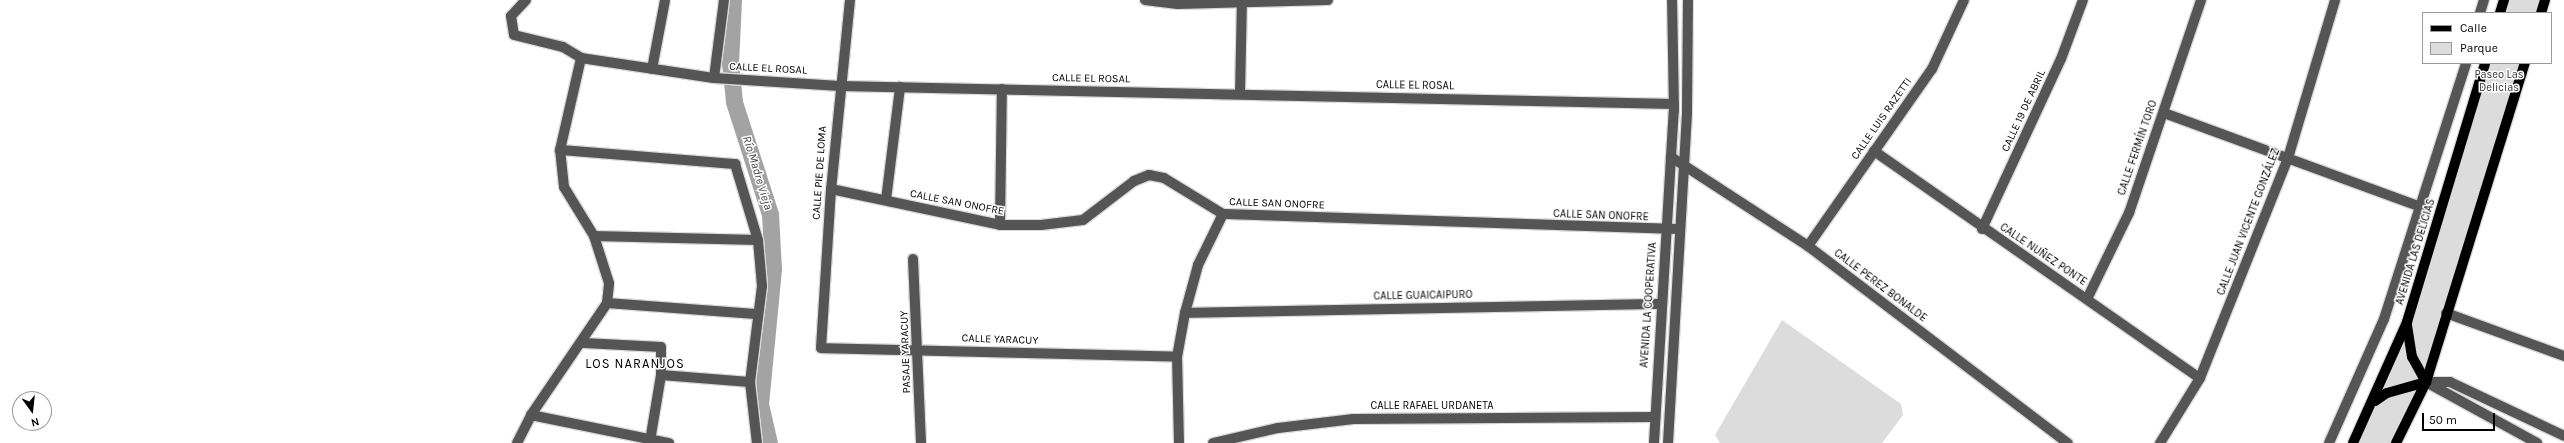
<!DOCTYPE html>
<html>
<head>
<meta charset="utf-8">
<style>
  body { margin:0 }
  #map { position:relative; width:2564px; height:443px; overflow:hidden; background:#fff; font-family:Karla,sans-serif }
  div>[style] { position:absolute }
  .green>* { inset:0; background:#dcdcdc }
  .river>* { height:17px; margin:-8.5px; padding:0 8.5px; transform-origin:8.5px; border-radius:8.5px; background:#a3a3a3 }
  .roads { filter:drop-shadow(1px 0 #dbdbdb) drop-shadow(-1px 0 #dbdbdb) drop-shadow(0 1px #dbdbdb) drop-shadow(0 -1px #dbdbdb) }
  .minor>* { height:10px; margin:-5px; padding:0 5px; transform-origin:5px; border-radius:5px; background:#555 }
  .major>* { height:10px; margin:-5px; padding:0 5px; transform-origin:5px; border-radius:5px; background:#000 }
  span { translate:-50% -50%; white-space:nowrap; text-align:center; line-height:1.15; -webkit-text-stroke:3px #fff; paint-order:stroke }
  .street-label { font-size:11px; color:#000 }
  .park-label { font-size:11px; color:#333 }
  .water-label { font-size:12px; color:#444; font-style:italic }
  .quarter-label { font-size:13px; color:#000; letter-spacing:1px }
  .legend { position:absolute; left:2422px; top:12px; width:130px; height:52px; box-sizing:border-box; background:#fff; border:1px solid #999; margin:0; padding:5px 7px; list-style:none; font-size:12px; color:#000 }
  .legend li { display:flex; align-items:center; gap:8px; height:20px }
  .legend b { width:20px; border:1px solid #999 }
  .north { position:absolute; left:12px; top:391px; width:40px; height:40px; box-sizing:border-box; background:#fff; border:1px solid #999; border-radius:50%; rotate:165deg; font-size:11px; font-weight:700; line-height:16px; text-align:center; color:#000 }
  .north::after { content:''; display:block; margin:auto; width:14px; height:18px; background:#000; clip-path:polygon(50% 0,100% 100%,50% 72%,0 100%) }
  .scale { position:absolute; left:2422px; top:413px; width:73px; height:18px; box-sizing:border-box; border:2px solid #000; border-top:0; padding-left:5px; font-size:12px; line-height:14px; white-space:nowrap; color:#000; -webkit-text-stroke:3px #fff; paint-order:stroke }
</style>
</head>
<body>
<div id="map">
  <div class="green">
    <i style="clip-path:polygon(2504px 0,2545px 0,2541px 13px,2500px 13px)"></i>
    <i style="clip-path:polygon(2485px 63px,2525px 63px,2437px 341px,2396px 443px,2353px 443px,2407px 322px)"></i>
    <i style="clip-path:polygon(1782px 320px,1901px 404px,1903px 415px,1882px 443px,1720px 443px,1715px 435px)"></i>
  </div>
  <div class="river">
    <i style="left:733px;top:0;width:63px;rotate:92.7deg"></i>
    <i style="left:730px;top:63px;width:39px;rotate:84deg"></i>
    <i style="left:734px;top:102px;width:118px;rotate:72.2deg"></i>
    <i style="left:770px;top:214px;width:55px;rotate:86.9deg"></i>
    <i style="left:773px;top:269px;width:136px;rotate:95.5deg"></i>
    <i style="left:760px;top:404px;width:40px;rotate:77deg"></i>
  </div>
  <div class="roads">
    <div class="minor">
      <i style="left:526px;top:0;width:22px;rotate:133deg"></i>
      <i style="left:511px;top:16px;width:19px;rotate:81deg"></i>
      <i style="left:514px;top:35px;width:50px;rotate:13.8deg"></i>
      <i style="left:563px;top:47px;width:21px;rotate:31deg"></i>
      <i style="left:581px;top:58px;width:134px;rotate:8.6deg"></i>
      <i style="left:714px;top:78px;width:126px;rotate:3.6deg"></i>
      <i style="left:840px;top:86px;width:834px;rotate:1.24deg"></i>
      <i style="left:850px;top:0;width:190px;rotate:95.7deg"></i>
      <i style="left:831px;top:189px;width:159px;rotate:93.6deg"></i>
      <i style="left:821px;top:348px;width:356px;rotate:1.4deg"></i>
      <i style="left:1145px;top:0;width:33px;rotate:7deg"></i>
      <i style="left:1178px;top:4px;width:150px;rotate:-1.5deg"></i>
      <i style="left:2480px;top:13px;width:14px;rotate:-73deg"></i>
      <i style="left:652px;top:69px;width:70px;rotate:-79.3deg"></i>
      <i style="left:714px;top:78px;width:79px;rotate:-82.7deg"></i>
      <i style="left:1240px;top:94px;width:92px;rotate:-88.8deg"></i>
      <i style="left:2164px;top:113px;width:274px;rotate:20.1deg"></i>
      <i style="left:560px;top:150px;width:176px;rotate:4.6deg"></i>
      <i style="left:735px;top:164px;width:79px;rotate:73.2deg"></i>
      <i style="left:758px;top:240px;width:46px;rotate:85deg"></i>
      <i style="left:762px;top:286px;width:97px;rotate:97.1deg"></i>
      <i style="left:750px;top:382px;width:61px;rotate:83.5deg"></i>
      <i style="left:1874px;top:151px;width:397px;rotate:34.9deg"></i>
      <i style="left:1671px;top:157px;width:163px;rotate:33deg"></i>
      <i style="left:1808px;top:246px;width:326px;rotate:37.2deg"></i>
      <i style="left:831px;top:189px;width:173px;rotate:12deg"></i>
      <i style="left:1000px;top:225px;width:41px"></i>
      <i style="left:1041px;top:225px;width:42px;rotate:-6.8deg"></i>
      <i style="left:1083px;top:220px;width:64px;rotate:-37.4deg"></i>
      <i style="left:1134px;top:181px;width:16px;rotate:-22deg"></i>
      <i style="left:1149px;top:175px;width:15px;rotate:11deg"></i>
      <i style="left:1164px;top:178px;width:69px;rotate:31.4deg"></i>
      <i style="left:1223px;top:214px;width:457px;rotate:1.9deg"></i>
      <i style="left:886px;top:200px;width:114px;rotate:-82.9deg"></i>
      <i style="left:1000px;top:225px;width:136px;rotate:-89.2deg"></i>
      <i style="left:1982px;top:229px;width:187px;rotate:-65.1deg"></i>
      <i style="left:2061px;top:59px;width:63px;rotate:-69.6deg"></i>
      <i style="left:594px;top:236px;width:164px;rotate:1.4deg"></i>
      <i style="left:1808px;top:246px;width:216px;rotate:-55deg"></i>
      <i style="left:1932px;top:69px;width:76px;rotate:-65.1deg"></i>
      <i style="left:913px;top:259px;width:184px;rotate:87.5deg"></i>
      <i style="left:2087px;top:299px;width:96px;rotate:-64deg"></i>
      <i style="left:2129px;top:213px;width:225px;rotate:-71.3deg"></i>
      <i style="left:607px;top:303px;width:149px;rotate:4.2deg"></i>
      <i style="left:1185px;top:313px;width:476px;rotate:-1.1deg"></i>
      <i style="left:2446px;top:313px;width:126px;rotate:20deg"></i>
      <i style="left:584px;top:343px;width:77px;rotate:3deg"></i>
      <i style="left:661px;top:347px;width:28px;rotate:90deg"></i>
      <i style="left:661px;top:375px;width:89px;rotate:4.5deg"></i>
      <i style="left:2426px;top:382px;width:24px"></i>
      <i style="left:2450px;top:382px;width:126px;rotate:25.3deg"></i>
      <i style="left:2426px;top:382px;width:127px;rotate:28.8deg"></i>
      <i style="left:531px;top:415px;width:141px;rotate:11.5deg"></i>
      <i style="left:650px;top:441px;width:67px;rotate:-80.5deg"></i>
      <i style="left:517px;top:443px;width:31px;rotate:-63deg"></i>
      <i style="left:531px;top:415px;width:135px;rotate:-55.8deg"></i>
      <i style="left:607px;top:303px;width:20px;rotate:-84deg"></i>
      <i style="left:609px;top:283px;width:49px;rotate:-107.7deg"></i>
      <i style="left:594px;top:236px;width:57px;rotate:-121.5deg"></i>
      <i style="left:564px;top:187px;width:37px;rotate:-96deg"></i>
      <i style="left:560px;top:150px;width:94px;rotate:-77.1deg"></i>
      <i style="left:1179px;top:443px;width:86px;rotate:-91.3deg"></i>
      <i style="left:1177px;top:357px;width:45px;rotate:-79.7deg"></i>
      <i style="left:1185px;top:313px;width:50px;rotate:-74.8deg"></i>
      <i style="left:1198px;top:265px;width:57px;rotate:-63.9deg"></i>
      <i style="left:1213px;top:443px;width:67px;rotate:-13deg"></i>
      <i style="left:1278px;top:428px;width:76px;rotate:-6.8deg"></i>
      <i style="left:1353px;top:419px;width:301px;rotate:-0.4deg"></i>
      <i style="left:1654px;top:443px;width:333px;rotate:-86.6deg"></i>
      <i style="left:1674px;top:111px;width:111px;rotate:-91deg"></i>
      <i style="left:1668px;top:443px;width:332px;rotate:-86.7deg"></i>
      <i style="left:1687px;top:112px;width:112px;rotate:-89.5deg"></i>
      <i style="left:2160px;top:443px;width:76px;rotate:-58.4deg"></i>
      <i style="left:2200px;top:378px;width:237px;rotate:-68.2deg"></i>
      <i style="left:2288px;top:158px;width:165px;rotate:-73.4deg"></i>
      <i style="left:2329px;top:443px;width:136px;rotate:-66.1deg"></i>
      <i style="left:2384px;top:319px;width:269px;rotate:-72.2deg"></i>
    </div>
    <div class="major">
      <i style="left:2500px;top:13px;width:14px;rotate:-73deg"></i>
      <i style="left:2541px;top:13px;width:14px;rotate:-73deg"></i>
      <i style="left:2375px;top:401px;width:14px;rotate:-34deg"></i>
      <i style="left:2387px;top:393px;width:41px;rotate:-15.8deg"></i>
      <i style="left:2426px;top:382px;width:29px;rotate:-119deg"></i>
      <i style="left:2412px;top:357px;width:33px;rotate:-99deg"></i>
      <i style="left:2353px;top:443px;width:133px;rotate:-65.9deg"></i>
      <i style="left:2407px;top:322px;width:270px;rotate:-73.2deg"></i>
      <i style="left:2396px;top:443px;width:68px;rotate:-63.8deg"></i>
      <i style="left:2426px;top:382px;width:334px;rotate:-72.8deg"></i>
    </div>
  </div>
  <div class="street-label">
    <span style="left:768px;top:69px;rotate:3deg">CALLE EL ROSAL</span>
    <span style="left:1091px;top:79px;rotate:1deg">CALLE EL ROSAL</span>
    <span style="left:1415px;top:86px;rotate:1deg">CALLE EL ROSAL</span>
    <span style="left:2024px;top:111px;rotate:-65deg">CALLE 19 DE ABRIL</span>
    <span style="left:1882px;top:119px;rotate:-55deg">CALLE LUIS RAZETTI</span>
    <span style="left:2138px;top:148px;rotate:-71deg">CALLE FERMÍN TORO</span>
    <span style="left:820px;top:173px;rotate:-86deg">CALLE PIE DE LOMA</span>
    <span style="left:957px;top:203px;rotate:11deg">CALLE SAN ONOFRE</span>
    <span style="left:1277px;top:204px;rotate:2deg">CALLE SAN ONOFRE</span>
    <span style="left:1601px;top:216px;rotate:2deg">CALLE SAN ONOFRE</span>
    <span style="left:2249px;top:222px;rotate:-69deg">CALLE JUAN VICENTE GONZÁLEZ</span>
    <span style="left:2416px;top:252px;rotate:-73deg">AVENIDA LAS DELICIAS</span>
    <span style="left:2043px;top:255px;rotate:34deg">CALLE NUÑEZ PONTE</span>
    <span style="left:1880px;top:286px;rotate:37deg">CALLE PEREZ BONALDE</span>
    <span style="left:1423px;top:296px;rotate:-1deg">CALLE GUAICAIPURO</span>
    <span style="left:1649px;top:305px;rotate:-86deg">AVENIDA LA COOPERATIVA</span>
    <span style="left:1000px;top:340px;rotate:2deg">CALLE YARACUY</span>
    <span style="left:906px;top:352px;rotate:-92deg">PASAJE YARACUY</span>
    <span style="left:1432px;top:406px">CALLE RAFAEL URDANETA</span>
  </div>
  <div class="park-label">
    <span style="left:2499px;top:82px">Paseo Las<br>Delicias</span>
  </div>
  <div class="water-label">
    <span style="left:757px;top:173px;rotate:73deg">Río Madre Vieja</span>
  </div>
  <div class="quarter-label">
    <span style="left:635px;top:364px">LOS NARANJOS</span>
  </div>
  <ul class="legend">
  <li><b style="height:5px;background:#000"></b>Calle</li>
  <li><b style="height:11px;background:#dcdcdc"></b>Parque</li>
  </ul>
  <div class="north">N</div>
  <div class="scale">50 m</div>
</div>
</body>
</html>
